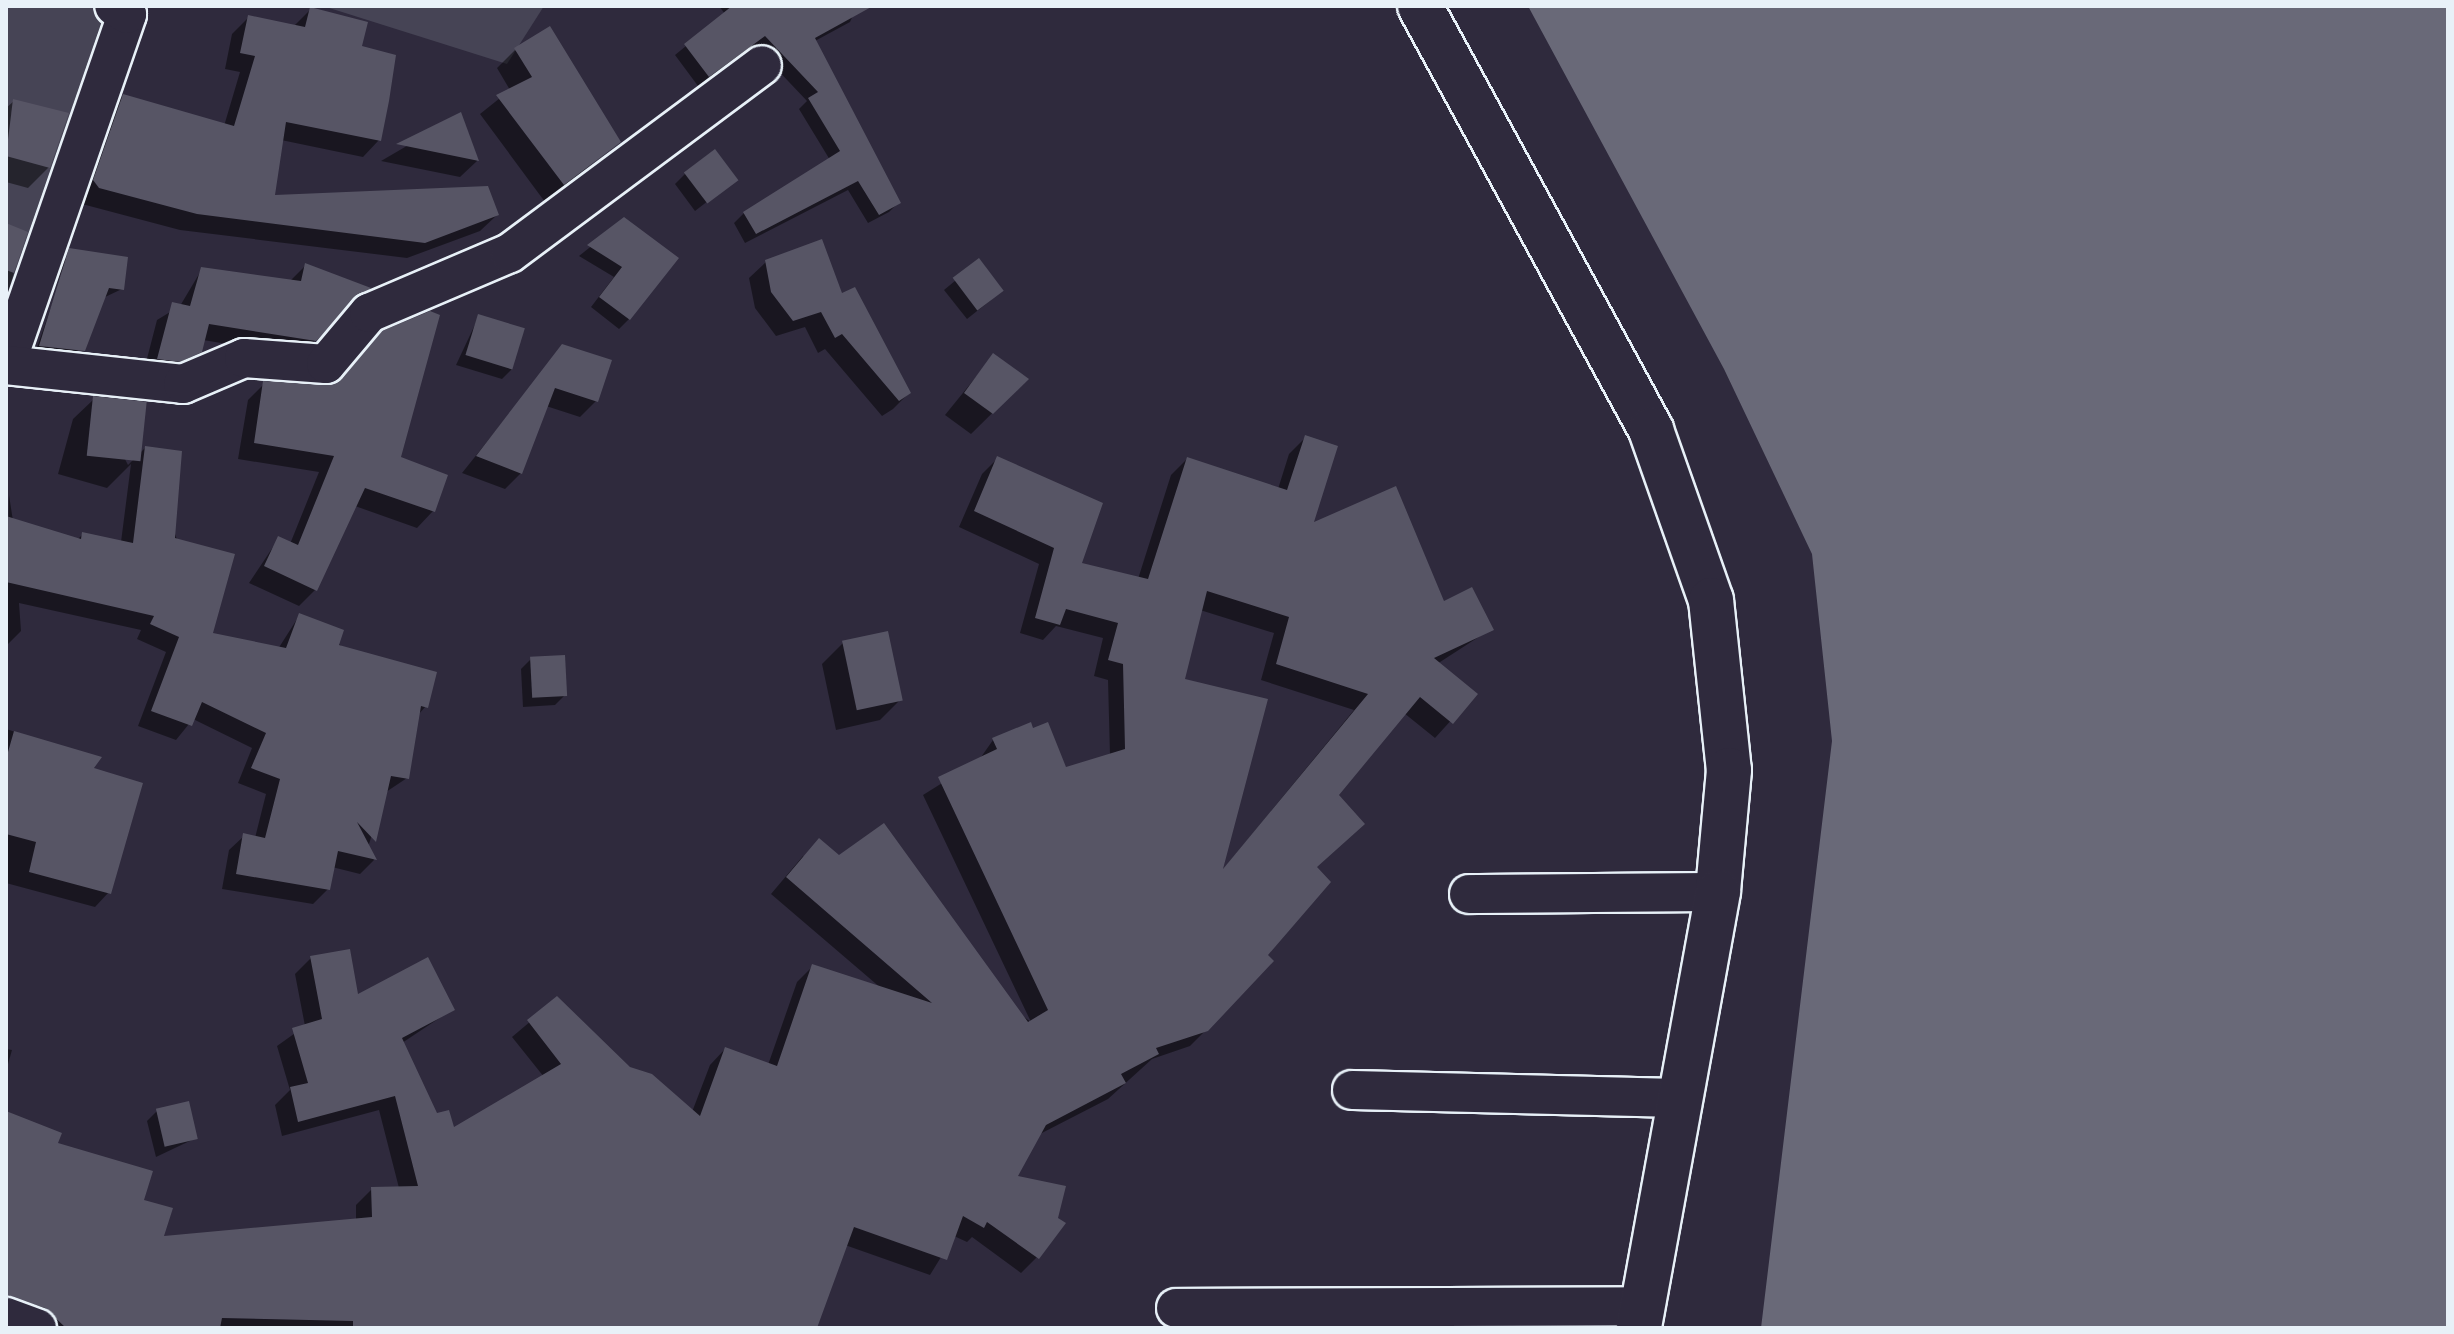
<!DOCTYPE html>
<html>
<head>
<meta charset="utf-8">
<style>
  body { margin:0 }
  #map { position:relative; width:2454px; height:1334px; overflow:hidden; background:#2f2a3d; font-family:Itim,sans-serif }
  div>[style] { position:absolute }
  .green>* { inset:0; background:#464455 }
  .water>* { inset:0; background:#696978 }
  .shadow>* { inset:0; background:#0007 }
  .building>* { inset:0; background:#575565; transform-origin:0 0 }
  .roads { filter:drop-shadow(2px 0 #e8f1f8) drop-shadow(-2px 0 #e8f1f8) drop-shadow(0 2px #e8f1f8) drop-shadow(0 -2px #e8f1f8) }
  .street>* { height:38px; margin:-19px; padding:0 19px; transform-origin:19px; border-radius:19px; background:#2f2a3d }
  .secondary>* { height:44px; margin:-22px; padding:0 22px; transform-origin:22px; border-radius:22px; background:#2f2a3d }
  span { translate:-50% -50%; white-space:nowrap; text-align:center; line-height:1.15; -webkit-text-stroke:7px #2f2a3d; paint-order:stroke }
  .frame { position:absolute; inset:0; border:8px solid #e8f1f8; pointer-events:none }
</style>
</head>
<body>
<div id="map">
  <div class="green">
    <i style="clip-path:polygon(6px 6px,116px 6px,6px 322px)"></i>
    <i style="clip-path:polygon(323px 6px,544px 6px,507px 64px)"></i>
  </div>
  <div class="water">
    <i style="clip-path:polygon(1528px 6px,2448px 6px,2448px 1328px,1761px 1328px,1832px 741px,1812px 554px,1724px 369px)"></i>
  </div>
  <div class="shadow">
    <i style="clip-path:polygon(719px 6px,857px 6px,850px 22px,815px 41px,899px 202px,889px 212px,868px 223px,848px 190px,745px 243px,734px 223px,744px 213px,830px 160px,799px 109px,807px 101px,754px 45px,698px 86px,675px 55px,725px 14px)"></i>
    <i style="clip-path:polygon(311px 9px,379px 140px,363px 157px,281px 140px,272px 197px,497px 215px,480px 231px,407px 258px,180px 230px,82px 204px,77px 197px,107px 113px,123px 96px,224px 126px,240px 72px,225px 69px,232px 34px,249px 17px,293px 27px)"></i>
    <i style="clip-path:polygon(515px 50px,619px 142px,545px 202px,480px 114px,510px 90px,497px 68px)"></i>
    <i style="clip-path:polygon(14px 101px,49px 167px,28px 188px,6px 182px,6px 108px)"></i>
    <i style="clip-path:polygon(460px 115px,477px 161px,460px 177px,381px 161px)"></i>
    <i style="clip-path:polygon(685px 174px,735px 180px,695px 211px,675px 184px)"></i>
    <i style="clip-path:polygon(624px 220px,629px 319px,619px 329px,591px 307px,614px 277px,579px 256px)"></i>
    <i style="clip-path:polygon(6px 225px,26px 233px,6px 299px)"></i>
    <i style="clip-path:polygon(evenodd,70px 251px,122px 289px,103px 298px,73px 360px,27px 356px,70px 251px,64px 259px,68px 259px,34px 356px,30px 355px,64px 259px)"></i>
    <i style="clip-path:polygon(979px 261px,991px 300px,967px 319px,944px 290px)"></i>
    <i style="clip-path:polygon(766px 262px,841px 296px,909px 393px,893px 409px,882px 416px,825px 349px,818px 353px,805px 327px,776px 336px,755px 308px,749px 278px)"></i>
    <i style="clip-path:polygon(305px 266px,367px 289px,299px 356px,203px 340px,184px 367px,143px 374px,157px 320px,180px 306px,202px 269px,290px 281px)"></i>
    <i style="clip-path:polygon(479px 316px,512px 369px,502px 379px,456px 365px)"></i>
    <i style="clip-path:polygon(563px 347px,596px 401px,580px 417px,546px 406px,521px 473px,505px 489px,462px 473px)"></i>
    <i style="clip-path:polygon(993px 356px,1026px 380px,971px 434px,945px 415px)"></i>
    <i style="clip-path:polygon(264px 384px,333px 386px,398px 459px,433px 511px,417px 528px,355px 506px,315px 590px,299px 606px,249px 583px,279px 538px,290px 544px,319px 472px,238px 459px,248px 400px)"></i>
    <i style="clip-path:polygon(94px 399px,128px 465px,145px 448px,210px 634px,278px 649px,299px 616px,426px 706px,418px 715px,407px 778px,386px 792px,368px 847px,374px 860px,360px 874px,332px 867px,328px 889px,313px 904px,222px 889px,229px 850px,244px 836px,255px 838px,266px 794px,238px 783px,252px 748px,193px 719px,176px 740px,138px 726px,166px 652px,137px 639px,141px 630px,19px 603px,21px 631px,6px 646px,9px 495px,13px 521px,77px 540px,83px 534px,121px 542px,131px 464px,107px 488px,58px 474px,73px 419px)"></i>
    <i style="clip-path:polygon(evenodd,1305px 438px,1310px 526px,1491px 629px,1437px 664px,1475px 694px,1435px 738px,1404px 713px,1336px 795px,1315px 868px,1207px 1029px,1190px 1046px,1152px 1059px,1108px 1099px,1038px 1135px,1015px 1177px,1037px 1257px,1021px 1273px,972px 1237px,967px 1242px,954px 1236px,930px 1275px,845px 1245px,814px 1328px,36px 1328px,6px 1316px,6px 1157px,55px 1145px,142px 1201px,162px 1238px,356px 1220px,356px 1205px,372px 1189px,399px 1188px,379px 1110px,282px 1136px,275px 1105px,290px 1090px,277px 1046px,305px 1026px,295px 974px,311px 958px,356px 997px,453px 1009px,402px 1043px,436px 1116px,452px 1130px,544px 1077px,512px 1037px,557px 999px,629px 1069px,692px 1112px,710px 1065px,725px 1049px,768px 1065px,797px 982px,813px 966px,882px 989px,771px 894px,803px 856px,1031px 1022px,923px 795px,979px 760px,993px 740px,1065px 770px,1110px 756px,1108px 680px,1094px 676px,1103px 638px,1056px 626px,1043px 640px,1020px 633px,1039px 564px,959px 527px,982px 474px,998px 458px,1080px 564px,1138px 579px,1171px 475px,1187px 459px,1278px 489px,1289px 454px,1305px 438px,1200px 610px,1274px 633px,1261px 680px,1354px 710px,1221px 872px,1182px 680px,1200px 610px)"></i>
    <i style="clip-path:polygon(843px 643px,901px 699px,880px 720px,836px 730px,822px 664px)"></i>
    <i style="clip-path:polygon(531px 659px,565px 695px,555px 705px,523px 707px,521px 669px)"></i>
    <i style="clip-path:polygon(6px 729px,98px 758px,91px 769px,109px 892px,95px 907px,6px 883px)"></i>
    <i style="clip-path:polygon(6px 1049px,12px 1050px,6px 1071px)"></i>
    <i style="clip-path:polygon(157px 1111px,196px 1138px,156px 1157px,147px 1121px)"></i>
  </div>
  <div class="building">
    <i style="clip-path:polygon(732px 6px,873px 6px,815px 38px,901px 203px,879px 215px,858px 181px,756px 234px,743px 212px,840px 151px,808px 98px,818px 92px,765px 36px,709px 77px,684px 44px)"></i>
    <i style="clip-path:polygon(310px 7px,368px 22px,362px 46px,396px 55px,389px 101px,381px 141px,286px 122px,275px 195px,488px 186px,499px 215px,425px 243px,197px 214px,99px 188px,93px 180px,123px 94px,234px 126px,255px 56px,240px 53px,248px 15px,305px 27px)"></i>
    <i style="clip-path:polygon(550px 26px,621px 142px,564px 185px,496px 95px,532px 77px,514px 48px)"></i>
    <i style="clip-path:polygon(13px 99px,69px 113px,50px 168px,6px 156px)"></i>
    <i style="clip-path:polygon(461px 112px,479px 161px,396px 144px)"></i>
    <i style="left:715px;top:149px;width:39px;height:39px;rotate:53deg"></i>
    <i style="clip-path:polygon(624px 217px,679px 258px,630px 320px,599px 297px,622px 267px,587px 245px)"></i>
    <i style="clip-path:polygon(6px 223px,28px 232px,14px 273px,6px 270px)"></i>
    <i style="clip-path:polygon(822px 239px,842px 293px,855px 287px,911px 393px,899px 401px,842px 334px,835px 338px,821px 312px,793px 321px,771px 292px,765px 260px)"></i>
    <i style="clip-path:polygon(69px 248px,128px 257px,124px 290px,109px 288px,85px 351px,39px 346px)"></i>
    <i style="left:979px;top:258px;width:41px;height:33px;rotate:53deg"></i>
    <i style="clip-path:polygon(305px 263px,371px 288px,316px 341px,209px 324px,202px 352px,180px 362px,157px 359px,172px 302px,190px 306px,201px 267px,301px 281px)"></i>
    <i style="clip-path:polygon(430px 311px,440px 315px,401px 457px,448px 475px,435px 512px,365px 488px,317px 591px,264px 566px,278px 536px,298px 545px,334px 456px,254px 443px,263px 381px,334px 384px,382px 331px)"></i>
    <i style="left:478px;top:314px;width:49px;height:43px;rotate:17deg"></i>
    <i style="clip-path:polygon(562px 344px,612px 360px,598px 402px,555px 388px,522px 474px,476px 456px)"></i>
    <i style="clip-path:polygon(993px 353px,1029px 379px,993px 414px,964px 393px)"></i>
    <i style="left:93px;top:396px;width:54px;height:60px;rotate:6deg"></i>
    <i style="clip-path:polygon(evenodd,1305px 435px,1338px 446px,1314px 522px,1396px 486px,1444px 601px,1472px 587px,1494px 630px,1434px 658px,1478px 694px,1453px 724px,1420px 697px,1339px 795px,1365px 824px,1317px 867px,1331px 882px,1268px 955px,1274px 961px,1208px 1031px,1156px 1048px,1159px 1054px,1121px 1074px,1126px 1083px,1046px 1125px,1018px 1176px,1066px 1186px,1058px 1218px,1066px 1223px,1039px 1259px,987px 1222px,984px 1228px,963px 1216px,947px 1260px,854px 1227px,817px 1328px,353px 1328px,353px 1321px,222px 1318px,220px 1328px,66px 1328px,45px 1308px,6px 1296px,6px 1111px,62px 1133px,58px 1143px,153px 1171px,144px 1200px,173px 1208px,164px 1236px,372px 1217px,371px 1187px,418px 1186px,395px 1096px,298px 1122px,290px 1087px,308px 1083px,292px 1028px,322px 1019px,310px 956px,350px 949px,358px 994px,428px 957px,455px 1010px,402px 1038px,437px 1113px,449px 1110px,454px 1127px,561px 1064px,527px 1020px,557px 996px,630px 1067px,652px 1074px,700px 1116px,725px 1047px,777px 1066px,812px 964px,932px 1003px,786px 877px,819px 838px,839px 855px,884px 823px,1028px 1022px,1048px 1010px,938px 777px,997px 749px,992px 738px,1031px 722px,1033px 728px,1048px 722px,1066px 767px,1125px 749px,1123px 664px,1108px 660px,1118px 623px,1066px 609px,1060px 625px,1035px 618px,1054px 548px,974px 511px,997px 456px,1103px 503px,1082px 563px,1148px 579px,1187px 457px,1287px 490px,1305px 435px,1207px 591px,1289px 617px,1276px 664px,1368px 694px,1223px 869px,1268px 699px,1185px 679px,1207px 591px)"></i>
    <i style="clip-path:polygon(145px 446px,182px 451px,175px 538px,235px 554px,213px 633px,286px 648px,299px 613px,344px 630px,339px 645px,437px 672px,428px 708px,421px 706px,409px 779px,391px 776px,376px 842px,357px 822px,377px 860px,338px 851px,330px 890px,236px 874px,243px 833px,265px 838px,280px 779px,251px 768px,266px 733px,202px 702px,192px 726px,151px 711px,179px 637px,150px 624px,154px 616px,6px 582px,6px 516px,81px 539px,82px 532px,133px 543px)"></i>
    <i style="left:888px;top:631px;width:71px;height:47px;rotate:78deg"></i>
    <i style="left:565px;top:655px;width:41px;height:35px;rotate:87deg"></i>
    <i style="clip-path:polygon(14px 731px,102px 757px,94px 768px,143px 783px,111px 894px,29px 872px,36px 842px,6px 834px,6px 759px)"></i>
    <i style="left:189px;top:1101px;width:39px;height:34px;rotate:77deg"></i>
  </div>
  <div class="roads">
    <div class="street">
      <i style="left:6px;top:364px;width:370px;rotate:-70.9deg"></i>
      <i style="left:127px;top:14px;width:15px;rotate:-148deg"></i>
      <i style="left:6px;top:365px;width:178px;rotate:6.1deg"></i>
      <i style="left:183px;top:384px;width:66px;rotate:-23.1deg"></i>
      <i style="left:244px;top:358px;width:82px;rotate:4.2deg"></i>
      <i style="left:326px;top:364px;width:67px;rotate:-49.9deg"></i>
      <i style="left:369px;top:313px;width:153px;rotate:-23.1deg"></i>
      <i style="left:510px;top:253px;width:314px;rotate:-36.7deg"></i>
      <i style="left:1469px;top:894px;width:249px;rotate:-0.5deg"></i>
      <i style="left:1352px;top:1090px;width:327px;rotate:1.4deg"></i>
      <i style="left:1176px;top:1308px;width:466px;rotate:-0.2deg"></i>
      <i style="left:6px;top:1317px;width:33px;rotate:20deg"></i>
    </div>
    <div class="secondary">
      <i style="left:1420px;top:6px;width:483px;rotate:61.4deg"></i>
      <i style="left:1651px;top:430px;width:180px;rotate:70.6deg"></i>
      <i style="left:1711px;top:600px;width:171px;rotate:84deg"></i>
      <i style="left:1729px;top:770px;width:122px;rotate:95.2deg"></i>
      <i style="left:1718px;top:892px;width:443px;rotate:100.3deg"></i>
    </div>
  </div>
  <div class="frame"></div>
</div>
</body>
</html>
